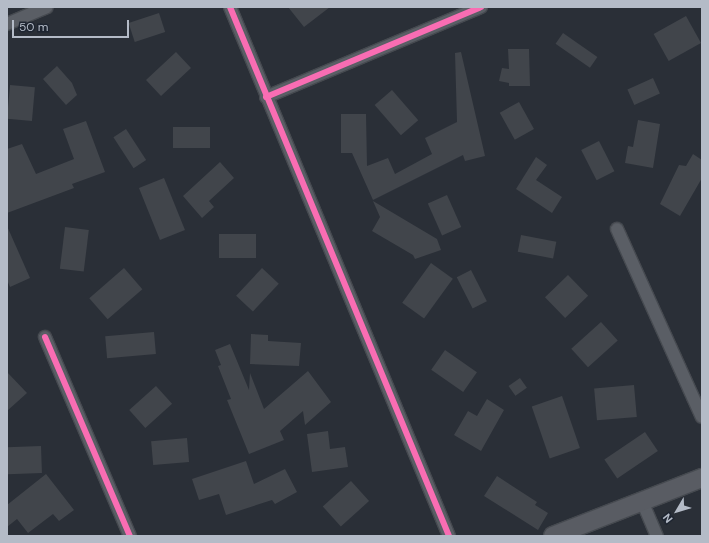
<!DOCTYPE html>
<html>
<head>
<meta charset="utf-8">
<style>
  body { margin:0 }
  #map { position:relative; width:709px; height:543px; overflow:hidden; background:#2a2f37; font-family:"DM Sans",sans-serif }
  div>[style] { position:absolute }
  .building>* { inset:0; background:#41454b; transform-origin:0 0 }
  .roads { filter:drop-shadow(1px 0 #464a50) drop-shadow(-1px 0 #464a50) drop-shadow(0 1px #464a50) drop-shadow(0 -1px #464a50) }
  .minor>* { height:12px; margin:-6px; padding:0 6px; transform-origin:6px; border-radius:6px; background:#5a5e65 }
  .secondary>* { height:18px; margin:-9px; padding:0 9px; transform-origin:9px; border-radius:9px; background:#595c63 }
  .cycleway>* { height:6px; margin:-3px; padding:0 3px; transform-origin:3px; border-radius:3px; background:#f96db3 }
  span { translate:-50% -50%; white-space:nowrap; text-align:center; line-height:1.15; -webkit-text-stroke:3px #1e2531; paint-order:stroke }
  .frame { position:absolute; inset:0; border:8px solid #b4bbc7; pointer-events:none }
  .north { position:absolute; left:657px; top:491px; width:40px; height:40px; -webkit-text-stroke:3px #1e2531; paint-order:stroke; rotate:232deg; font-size:11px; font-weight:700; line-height:16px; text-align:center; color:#b4bbc7 }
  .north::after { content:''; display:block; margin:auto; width:14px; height:18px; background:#b4bbc7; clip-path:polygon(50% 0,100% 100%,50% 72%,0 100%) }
  .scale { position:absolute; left:12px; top:20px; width:117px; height:18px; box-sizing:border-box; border:2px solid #b4bbc7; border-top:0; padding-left:5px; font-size:12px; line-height:14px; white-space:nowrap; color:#b4bbc7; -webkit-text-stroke:3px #1e2531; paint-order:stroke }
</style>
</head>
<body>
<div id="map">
  <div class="building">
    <i style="clip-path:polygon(288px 7px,330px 7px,304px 27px)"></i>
    <i style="left:159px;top:13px;width:20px;height:32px;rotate:72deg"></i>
    <i style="left:686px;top:16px;width:31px;height:37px;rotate:61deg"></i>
    <i style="left:563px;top:33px;width:42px;height:13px;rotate:35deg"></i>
    <i style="clip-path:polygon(508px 49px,529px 49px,530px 86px,509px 86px,509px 83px,499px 81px,502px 68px,509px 69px)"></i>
    <i style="left:176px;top:52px;width:22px;height:41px;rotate:47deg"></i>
    <i style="clip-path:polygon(461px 52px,485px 156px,465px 161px,463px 155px,373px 200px,352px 153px,341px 153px,341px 114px,366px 114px,367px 166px,388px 158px,395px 174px,432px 154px,425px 138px,457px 122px,455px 53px)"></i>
    <i style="clip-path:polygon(57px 66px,72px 83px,77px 95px,66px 105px,43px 79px)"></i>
    <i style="left:653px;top:78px;width:17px;height:28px;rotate:66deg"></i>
    <i style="left:10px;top:85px;width:25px;height:34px;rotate:5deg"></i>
    <i style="left:392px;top:90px;width:40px;height:23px;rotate:49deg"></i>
    <i style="left:519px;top:102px;width:31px;height:22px;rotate:61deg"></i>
    <i style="clip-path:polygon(638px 120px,660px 124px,653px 168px,625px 163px,628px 146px,633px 147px)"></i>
    <i style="clip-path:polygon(86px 121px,105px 172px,72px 184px,74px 188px,7px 213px,7px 149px,22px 144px,36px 174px,74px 159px,63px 129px)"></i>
    <i style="left:210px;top:127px;width:21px;height:37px;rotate:90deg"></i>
    <i style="left:126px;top:129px;width:37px;height:15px;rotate:57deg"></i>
    <i style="left:599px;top:141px;width:34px;height:20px;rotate:63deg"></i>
    <i style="clip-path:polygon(693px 154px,702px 160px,702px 178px,680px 216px,660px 204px,679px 165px,686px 166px)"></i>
    <i style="clip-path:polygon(536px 157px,547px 165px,536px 180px,562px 197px,552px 213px,516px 189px)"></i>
    <i style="clip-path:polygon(220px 162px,234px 178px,209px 201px,214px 207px,202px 218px,183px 196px)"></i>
    <i style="left:164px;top:178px;width:56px;height:27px;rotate:68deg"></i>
    <i style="left:447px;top:195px;width:35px;height:21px;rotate:66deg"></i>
    <i style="clip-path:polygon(373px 201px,437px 239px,441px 250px,415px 259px,413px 255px,372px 231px,380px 217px)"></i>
    <i style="clip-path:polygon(7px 226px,30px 278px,10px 287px,7px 280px)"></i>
    <i style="left:65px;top:227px;width:24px;height:42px;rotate:7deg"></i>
    <i style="left:219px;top:234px;width:37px;height:24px"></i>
    <i style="left:521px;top:235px;width:36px;height:17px;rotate:11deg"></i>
    <i style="left:431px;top:263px;width:27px;height:49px;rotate:36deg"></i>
    <i style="left:124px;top:268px;width:28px;height:46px;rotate:49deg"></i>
    <i style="left:262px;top:268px;width:23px;height:38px;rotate:43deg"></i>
    <i style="left:471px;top:270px;width:35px;height:16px;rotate:63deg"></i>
    <i style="left:568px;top:275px;width:29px;height:32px;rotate:46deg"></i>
    <i style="left:601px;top:322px;width:25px;height:40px;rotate:48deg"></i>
    <i style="left:154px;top:332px;width:22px;height:49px;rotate:85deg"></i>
    <i style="clip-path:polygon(251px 334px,268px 335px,268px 341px,301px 343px,299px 366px,250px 364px)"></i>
    <i style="clip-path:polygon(230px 344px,249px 390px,250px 373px,264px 409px,308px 371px,331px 402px,305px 425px,303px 411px,280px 431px,284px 440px,249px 454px,227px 400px,231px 399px,218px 366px,221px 365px,215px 350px)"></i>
    <i style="left:445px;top:350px;width:39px;height:24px;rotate:35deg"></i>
    <i style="clip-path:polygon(7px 372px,27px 393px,7px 411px)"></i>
    <i style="left:520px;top:378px;width:12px;height:14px;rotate:55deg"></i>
    <i style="left:634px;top:385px;width:32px;height:40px;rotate:85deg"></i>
    <i style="left:156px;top:386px;width:24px;height:36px;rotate:48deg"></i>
    <i style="left:562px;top:396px;width:55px;height:32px;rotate:71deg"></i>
    <i style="clip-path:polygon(487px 399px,504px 410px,481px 451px,454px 435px,468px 411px,477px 416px)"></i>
    <i style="clip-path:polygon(328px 431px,330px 449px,345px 447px,348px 467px,312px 472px,307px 434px)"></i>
    <i style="left:645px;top:432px;width:23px;height:49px;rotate:56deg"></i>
    <i style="left:187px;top:438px;width:24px;height:36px;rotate:85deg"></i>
    <i style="left:41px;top:446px;width:27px;height:34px;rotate:88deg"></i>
    <i style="clip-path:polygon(246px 461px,254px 484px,285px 469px,297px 492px,275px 504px,272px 500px,226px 515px,219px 494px,199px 500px,192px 479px)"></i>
    <i style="clip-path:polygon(46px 474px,74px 510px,59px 521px,53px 514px,28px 533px,17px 519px,7px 527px,7px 505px)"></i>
    <i style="clip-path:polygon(497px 476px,537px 502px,535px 505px,548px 513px,538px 530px,484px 496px)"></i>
    <i style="left:351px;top:481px;width:27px;height:38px;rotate:48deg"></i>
  </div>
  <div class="roads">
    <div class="minor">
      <i style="left:230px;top:7px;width:573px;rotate:67.51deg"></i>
      <i style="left:7px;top:24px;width:43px;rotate:-23deg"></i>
      <i style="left:266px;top:97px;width:233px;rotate:-22.7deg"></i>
      <i style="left:617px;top:229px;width:206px;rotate:65.7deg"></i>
      <i style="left:45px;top:337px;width:216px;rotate:66.9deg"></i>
      <i style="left:642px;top:501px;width:38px;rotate:67deg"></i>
    </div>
    <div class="secondary">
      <i style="left:553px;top:536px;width:160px;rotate:-21.3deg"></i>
    </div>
  </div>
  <div class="cycleway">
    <i style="left:230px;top:7px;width:573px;rotate:67.51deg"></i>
    <i style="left:266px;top:97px;width:233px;rotate:-22.7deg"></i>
    <i style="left:45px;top:337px;width:216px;rotate:66.9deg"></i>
  </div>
  <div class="frame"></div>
  <div class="north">N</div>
  <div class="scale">50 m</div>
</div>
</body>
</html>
